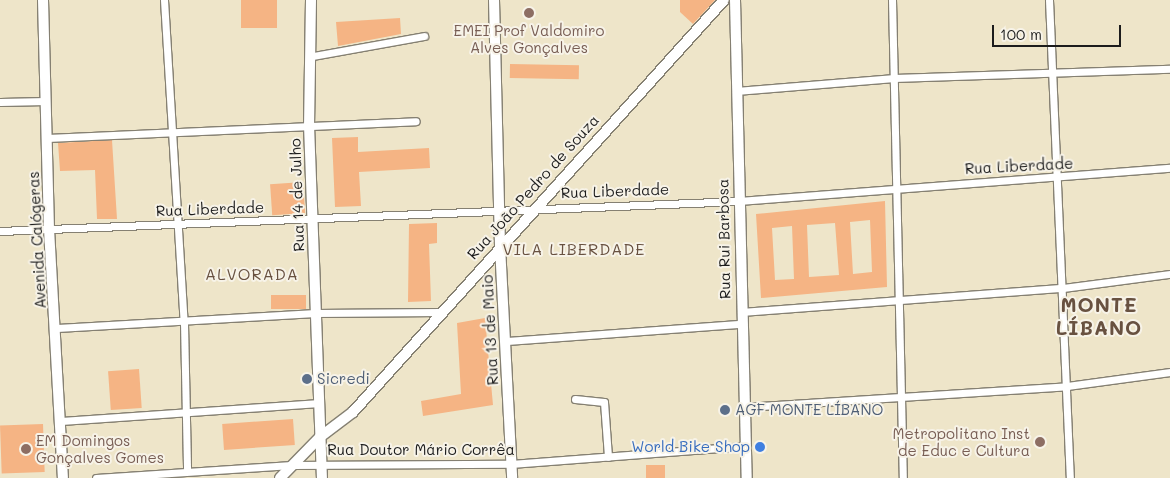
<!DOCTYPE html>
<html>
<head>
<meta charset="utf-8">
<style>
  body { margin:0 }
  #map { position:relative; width:1170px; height:478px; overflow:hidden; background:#eee5c9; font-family:Mali,sans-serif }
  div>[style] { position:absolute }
  .building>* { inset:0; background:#f5b484; transform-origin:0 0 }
  .roads { filter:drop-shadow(1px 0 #858072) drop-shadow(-1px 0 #858072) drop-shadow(0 1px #858072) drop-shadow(0 -1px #858072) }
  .street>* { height:7px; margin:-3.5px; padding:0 3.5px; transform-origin:3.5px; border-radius:3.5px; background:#fff }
  .secondary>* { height:10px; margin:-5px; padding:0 5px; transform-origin:5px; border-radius:5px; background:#fff }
  .dots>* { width:14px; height:14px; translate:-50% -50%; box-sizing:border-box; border:2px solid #f7f3e8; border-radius:50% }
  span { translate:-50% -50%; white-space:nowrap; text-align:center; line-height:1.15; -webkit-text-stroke:4px #f7f3e8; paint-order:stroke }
  .education-label { font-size:15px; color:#785e54 }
  .right { translate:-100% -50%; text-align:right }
  .left { translate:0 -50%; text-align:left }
  .street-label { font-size:15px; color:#1c1c1c }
  .service-label { font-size:15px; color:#4e5e75 }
  .shop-label { font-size:15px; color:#366cbe }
  .neighbourhood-label { font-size:16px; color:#685140; letter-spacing:1px }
  .district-label { font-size:20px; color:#685140; font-weight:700; letter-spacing:1px }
  .scale { position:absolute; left:992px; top:25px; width:129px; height:22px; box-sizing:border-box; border:2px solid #1c1c1c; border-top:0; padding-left:6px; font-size:15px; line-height:18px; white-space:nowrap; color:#1c1c1c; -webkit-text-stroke:4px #f7f3e8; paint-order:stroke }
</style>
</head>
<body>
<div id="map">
  <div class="building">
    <i style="left:241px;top:0;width:36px;height:28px"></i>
    <i style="clip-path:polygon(680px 0,715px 0,693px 24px,680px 12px)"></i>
    <i style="clip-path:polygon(400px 18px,401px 34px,338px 46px,336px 22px)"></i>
    <i style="left:510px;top:64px;width:69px;height:14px;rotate:1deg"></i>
    <i style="clip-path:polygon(358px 137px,358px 152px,429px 148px,430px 168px,359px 172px,361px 206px,335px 207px,332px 138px)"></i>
    <i style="clip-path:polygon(112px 140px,117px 219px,97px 219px,95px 170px,60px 171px,58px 143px)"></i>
    <i style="left:303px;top:182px;width:31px;height:33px;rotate:86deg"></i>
    <i style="clip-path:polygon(evenodd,885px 201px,887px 287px,761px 298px,756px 214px,885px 201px,870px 220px,872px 272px,853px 274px,850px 222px,870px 220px,885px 201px,835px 223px,839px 275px,809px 277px,807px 225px,835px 223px,885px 201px,792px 226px,794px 279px,775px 280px,772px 228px,792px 226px)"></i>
    <i style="clip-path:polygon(437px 223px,437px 243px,429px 244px,431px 301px,408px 302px,409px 224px)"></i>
    <i style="left:271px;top:295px;width:35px;height:14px"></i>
    <i style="clip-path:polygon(485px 318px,493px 405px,423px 416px,421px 401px,461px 394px,457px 323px)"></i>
    <i style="left:139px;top:369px;width:39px;height:31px;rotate:86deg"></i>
    <i style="left:293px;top:419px;width:26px;height:71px;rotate:86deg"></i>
    <i style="left:43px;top:424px;width:48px;height:43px;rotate:88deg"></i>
    <i style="left:646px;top:465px;width:19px;height:13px"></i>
  </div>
  <div class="roads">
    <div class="street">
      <i style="left:164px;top:0;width:324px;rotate:86.5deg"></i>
      <i style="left:184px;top:323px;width:146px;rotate:88.8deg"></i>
      <i style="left:892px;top:0;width:478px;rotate:88.7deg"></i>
      <i style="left:1049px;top:0;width:478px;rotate:87.5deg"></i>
      <i style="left:313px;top:56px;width:113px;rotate:-10.2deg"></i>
      <i style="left:736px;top:91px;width:159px;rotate:-4.7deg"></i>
      <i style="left:894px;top:78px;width:276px;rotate:-1.9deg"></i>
      <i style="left:0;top:102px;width:46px;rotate:-1.2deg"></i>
      <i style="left:47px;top:138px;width:369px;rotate:-2.6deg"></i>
      <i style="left:0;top:231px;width:740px;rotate:-2.32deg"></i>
      <i style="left:739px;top:201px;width:432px;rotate:-4.4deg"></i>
      <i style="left:741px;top:312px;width:323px;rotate:-4.3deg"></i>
      <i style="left:1063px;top:288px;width:108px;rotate:-7.5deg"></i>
      <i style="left:57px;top:328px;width:259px;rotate:-3.3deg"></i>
      <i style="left:316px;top:313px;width:124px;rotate:-0.5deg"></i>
      <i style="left:507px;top:341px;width:235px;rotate:-4.2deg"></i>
      <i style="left:575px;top:399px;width:29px;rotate:6deg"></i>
      <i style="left:604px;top:402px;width:55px;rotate:85.8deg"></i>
      <i style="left:745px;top:407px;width:323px;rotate:-3.7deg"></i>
      <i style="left:1067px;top:386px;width:104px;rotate:-7.7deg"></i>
      <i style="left:61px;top:421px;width:259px;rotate:-4deg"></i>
      <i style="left:96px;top:478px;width:196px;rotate:-3.8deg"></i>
      <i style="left:292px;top:465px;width:219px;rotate:-0.3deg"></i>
      <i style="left:511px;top:464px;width:235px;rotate:-4.4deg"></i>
    </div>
    <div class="secondary">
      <i style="left:43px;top:0;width:229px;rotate:88.5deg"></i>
      <i style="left:49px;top:229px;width:249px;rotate:86.8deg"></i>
      <i style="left:311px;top:0;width:125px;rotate:90.9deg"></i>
      <i style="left:309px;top:125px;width:353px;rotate:87.9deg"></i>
      <i style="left:494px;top:0;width:246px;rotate:88.6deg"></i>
      <i style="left:500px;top:246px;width:232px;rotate:87deg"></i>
      <i style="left:735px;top:0;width:478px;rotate:88.6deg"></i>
      <i style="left:280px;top:478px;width:57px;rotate:-45.7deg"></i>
      <i style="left:320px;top:437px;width:41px;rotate:-37.1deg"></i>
      <i style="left:353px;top:412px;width:554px;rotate:-48deg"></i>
    </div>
  </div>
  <div class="dots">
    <i style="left:529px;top:13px;background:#8d6e63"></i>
    <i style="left:307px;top:379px;background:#5c6f8a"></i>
    <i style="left:725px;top:410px;background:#5c6f8a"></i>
    <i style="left:1040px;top:442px;background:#8d6e63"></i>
    <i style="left:760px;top:447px;background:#3f7fe0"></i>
    <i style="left:26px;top:449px;background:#8d6e63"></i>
  </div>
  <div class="education-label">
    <span style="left:529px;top:39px">EMEI Prof Valdomiro<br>Alves Gonçalves</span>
    <span class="right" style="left:1030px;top:442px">Metropolitano Inst<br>de Educ e Cultura</span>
    <span class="left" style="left:36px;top:449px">EM Domingos<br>Gonçalves Gomes</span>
  </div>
  <div class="street-label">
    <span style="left:1019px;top:166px;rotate:-3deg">Rua Liberdade</span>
    <span style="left:533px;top:187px;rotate:-48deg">Rua João Pedro de Souza</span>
    <span style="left:615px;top:191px;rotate:-2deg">Rua Liberdade</span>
    <span style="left:297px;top:195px;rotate:-92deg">Rua 14 de Julho</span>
    <span style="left:210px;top:209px;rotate:-2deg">Rua Liberdade</span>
    <span style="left:724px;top:239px;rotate:-91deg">Rua Rui Barbosa</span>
    <span style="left:37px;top:240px;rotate:-93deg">Avenida Calógeras</span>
    <span style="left:490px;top:330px;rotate:-93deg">Rua 13 de Maio</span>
    <span style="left:421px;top:450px">Rua Doutor Mário Corrêa</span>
  </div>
  <div class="service-label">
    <span class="left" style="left:317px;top:379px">Sicredi</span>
    <span class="left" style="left:735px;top:410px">AGF MONTE LÍBANO</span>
  </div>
  <div class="shop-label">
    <span class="right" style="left:750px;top:447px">World Bike Shop</span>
  </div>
  <div class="neighbourhood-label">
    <span style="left:574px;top:249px">VILA LIBERDADE</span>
    <span style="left:252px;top:274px">ALVORADA</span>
  </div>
  <div class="district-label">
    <span style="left:1099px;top:316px">MONTE<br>LÍBANO</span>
  </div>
  <div class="scale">100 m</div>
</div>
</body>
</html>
